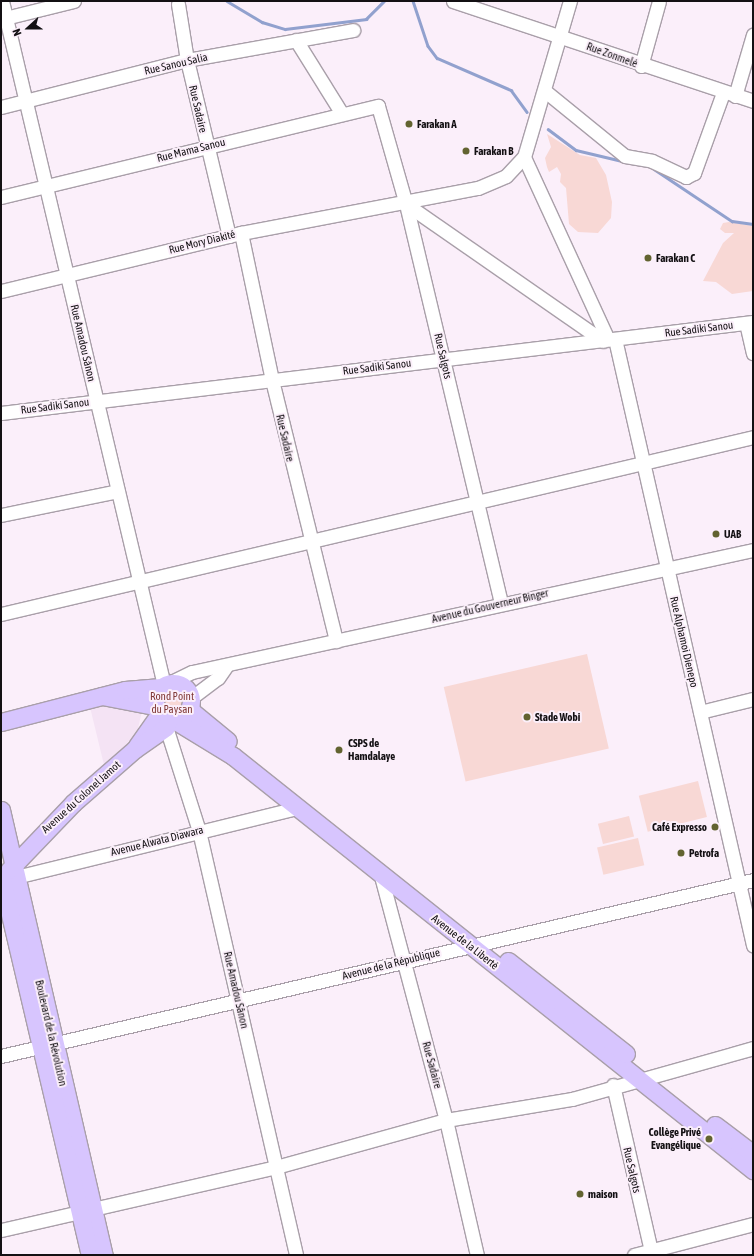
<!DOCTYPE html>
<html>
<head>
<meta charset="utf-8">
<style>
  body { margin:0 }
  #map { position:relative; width:754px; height:1256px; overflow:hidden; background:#fbeffa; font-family:"Asap Condensed",sans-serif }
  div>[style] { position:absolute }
  .built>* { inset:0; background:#f4e3f4 }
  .green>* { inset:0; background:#f8d8d5; transform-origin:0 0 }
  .round { border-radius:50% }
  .stream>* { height:2.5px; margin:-1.25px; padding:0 1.25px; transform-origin:1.25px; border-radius:1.25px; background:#91a1ce }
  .roads { filter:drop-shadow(1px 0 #a99fa9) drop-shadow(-1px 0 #a99fa9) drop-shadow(0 1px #a99fa9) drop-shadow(0 -1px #a99fa9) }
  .minor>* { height:13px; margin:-6.5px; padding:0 6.5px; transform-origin:6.5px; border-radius:6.5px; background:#fff }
  .major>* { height:17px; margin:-8.5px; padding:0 8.5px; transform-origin:8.5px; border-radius:8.5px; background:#d7c5fe }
  .major>.ring { margin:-8.5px; padding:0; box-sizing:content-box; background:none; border:17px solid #d7c5fe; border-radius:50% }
  .dots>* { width:11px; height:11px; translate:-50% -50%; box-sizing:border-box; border:2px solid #fbeffa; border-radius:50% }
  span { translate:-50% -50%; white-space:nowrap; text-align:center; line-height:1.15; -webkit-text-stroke:4px #fbeffa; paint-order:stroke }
  .street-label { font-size:11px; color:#131013 }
  .poi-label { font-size:11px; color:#131013; font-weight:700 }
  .left { translate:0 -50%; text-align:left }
  .right { translate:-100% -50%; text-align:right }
  .park-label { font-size:11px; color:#803937 }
  .frame { position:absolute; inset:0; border:2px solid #131013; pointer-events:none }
  .north { position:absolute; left:8px; top:8px; width:40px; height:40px; -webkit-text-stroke:3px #fbeffa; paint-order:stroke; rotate:249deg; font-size:11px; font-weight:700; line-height:16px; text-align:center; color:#131013 }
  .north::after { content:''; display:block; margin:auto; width:14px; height:18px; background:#131013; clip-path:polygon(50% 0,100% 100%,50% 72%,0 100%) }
</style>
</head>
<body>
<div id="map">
  <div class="built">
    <i style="clip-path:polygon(105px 701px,142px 711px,136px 737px,105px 769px,89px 703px)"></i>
  </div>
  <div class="green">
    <i style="clip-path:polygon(547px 134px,580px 155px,596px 158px,606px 175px,612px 202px,611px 218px,598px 233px,578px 232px,569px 224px,566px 188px,560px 182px,561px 174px,557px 167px,549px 172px,547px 167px,545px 158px,551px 147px)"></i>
    <i style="clip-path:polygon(729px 222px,753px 226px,753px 291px,732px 294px,716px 282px,703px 281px,723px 243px,734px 233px,725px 233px,720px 229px,723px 223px)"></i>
    <i style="left:587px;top:654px;width:97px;height:147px;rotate:77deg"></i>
    <i class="round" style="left:160px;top:689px;width:26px;height:26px"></i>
    <i style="left:698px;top:781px;width:37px;height:61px;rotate:76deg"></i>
    <i style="left:629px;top:816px;width:21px;height:32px;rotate:76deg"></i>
    <i style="left:638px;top:838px;width:28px;height:42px;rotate:77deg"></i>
  </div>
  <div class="stream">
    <i style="left:227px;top:1px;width:41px;rotate:31deg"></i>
    <i style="left:262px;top:22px;width:24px;rotate:17deg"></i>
    <i style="left:285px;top:29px;width:82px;rotate:-7deg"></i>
    <i style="left:366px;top:19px;width:25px;rotate:-45deg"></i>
    <i style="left:413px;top:1px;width:47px;rotate:71.6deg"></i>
    <i style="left:428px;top:46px;width:15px;rotate:53deg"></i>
    <i style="left:437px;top:58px;width:81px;rotate:23.4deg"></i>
    <i style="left:511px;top:90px;width:27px;rotate:54deg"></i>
    <i style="left:548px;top:129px;width:35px;rotate:37deg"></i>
    <i style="left:576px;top:150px;width:47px;rotate:13.4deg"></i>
    <i style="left:654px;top:169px;width:94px;rotate:33.7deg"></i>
    <i style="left:732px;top:221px;width:21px;rotate:8deg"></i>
  </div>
  <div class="roads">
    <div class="minor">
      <i style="left:2px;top:1px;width:703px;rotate:76.68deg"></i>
      <i style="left:453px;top:1px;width:316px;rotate:18.4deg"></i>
      <i style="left:178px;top:4px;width:57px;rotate:80.9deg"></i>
      <i style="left:187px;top:60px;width:181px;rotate:76.6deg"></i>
      <i style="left:1px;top:19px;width:75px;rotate:-13.9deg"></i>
      <i style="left:296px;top:40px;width:87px;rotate:58.1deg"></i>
      <i style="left:641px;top:66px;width:67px;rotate:-74.5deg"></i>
      <i style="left:545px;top:91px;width:103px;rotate:39.1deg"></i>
      <i style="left:625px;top:156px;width:27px;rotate:10deg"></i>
      <i style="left:652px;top:161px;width:38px;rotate:25deg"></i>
      <i style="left:686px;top:177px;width:9px;rotate:-27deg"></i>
      <i style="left:694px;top:173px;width:85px;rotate:-70.1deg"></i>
      <i style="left:735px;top:96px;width:64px;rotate:-73.6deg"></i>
      <i style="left:1px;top:107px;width:192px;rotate:-14.2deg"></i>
      <i style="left:187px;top:60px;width:169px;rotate:-10.2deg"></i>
      <i style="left:524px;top:157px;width:201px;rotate:65.3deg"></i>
      <i style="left:1px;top:197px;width:388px;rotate:-13.6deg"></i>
      <i style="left:378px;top:106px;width:102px;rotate:74.1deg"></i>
      <i style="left:406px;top:204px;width:411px;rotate:76.6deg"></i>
      <i style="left:406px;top:204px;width:240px;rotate:34.8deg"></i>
      <i style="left:241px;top:233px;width:150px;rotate:78.1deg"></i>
      <i style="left:272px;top:380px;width:269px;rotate:76.2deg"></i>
      <i style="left:1px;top:291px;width:247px;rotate:-13.6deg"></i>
      <i style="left:241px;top:233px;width:241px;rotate:-10.8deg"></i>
      <i style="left:478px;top:188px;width:30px;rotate:-23deg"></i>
      <i style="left:506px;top:176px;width:26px;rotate:-47deg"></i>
      <i style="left:524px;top:157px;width:163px;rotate:-73.6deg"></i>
      <i style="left:746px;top:323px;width:31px;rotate:77deg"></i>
      <i style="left:615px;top:339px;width:622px;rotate:77.17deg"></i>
      <i style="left:1px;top:413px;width:757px;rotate:-6.9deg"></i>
      <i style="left:1px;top:515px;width:119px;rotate:-11.6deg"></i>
      <i style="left:1px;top:614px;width:773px;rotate:-13.24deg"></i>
      <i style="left:169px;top:683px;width:25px;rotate:-26deg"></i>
      <i style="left:192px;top:672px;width:574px;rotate:-12.27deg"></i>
      <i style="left:191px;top:698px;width:34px;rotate:-37deg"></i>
      <i style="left:218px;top:678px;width:16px;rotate:-55deg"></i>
      <i style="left:700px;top:712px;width:55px;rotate:-13.8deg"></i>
      <i style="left:166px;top:727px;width:109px;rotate:72.4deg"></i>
      <i style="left:199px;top:831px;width:435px;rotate:77.1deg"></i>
      <i style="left:381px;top:876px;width:253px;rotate:75.1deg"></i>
      <i style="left:446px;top:1120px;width:139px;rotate:77.1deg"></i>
      <i style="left:16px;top:877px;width:289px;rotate:-13.8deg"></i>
      <i style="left:1px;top:1056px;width:772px;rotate:-13.17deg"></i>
      <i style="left:613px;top:1085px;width:174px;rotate:77.1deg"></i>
      <i style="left:1px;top:1230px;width:282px;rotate:-12.9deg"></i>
      <i style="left:276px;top:1167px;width:176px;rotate:-15.5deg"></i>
      <i style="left:446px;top:1120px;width:128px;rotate:-9.5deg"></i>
      <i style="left:572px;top:1099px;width:188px;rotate:-15.7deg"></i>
      <i style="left:634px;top:1255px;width:123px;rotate:-14.6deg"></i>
    </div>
    <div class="major">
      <i class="ring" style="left:155px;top:683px;width:19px;height:19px"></i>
      <i style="left:102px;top:696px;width:54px;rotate:10.7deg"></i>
      <i style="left:189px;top:709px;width:50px;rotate:39.4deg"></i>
      <i style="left:174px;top:720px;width:69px;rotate:31.4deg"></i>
      <i style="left:233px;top:756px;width:665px;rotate:38.53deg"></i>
      <i style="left:1px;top:722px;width:128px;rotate:-14.5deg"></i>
      <i style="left:125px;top:690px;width:36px;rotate:-5deg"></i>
      <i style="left:137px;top:746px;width:39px;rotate:-55deg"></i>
      <i style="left:1px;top:810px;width:457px;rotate:77deg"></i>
      <i style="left:9px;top:870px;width:93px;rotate:-46.3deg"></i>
      <i style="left:73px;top:803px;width:82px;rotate:-41.1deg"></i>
      <i style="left:135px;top:749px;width:38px;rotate:-35deg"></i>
      <i style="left:166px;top:727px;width:9px;rotate:-69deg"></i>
      <i style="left:1px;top:876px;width:389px;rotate:76.8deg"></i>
      <i style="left:508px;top:961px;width:150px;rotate:38.2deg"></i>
      <i style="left:715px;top:1125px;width:48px;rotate:37.3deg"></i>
    </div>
  </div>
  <div class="dots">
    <i style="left:409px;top:124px;background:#626330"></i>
    <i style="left:466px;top:151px;background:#626330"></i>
    <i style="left:648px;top:258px;background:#626330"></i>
    <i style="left:716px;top:534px;background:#626330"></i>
    <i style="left:527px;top:717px;background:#626330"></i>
    <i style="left:339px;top:750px;background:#626330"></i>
    <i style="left:715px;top:827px;background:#626330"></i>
    <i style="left:681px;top:853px;background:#626330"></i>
    <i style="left:709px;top:1139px;background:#626330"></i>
    <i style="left:580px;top:1194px;background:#626330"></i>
  </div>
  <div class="street-label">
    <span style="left:612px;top:55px;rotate:20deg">Rue Zonmelé</span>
    <span style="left:176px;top:64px;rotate:-13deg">Rue Sanou Salia</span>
    <span style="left:198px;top:109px;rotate:77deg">Rue Sadaire</span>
    <span style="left:191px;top:150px;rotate:-14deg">Rue Mama Sanou</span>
    <span style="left:202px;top:242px;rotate:-14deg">Rue Mory Diakité</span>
    <span style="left:699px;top:329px;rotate:-7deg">Rue Sadiki Sanou</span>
    <span style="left:83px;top:343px;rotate:77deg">Rue Amadou Sânon</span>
    <span style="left:443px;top:356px;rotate:77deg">Rue Salgots</span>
    <span style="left:377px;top:367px;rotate:-7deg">Rue Sadiki Sanou</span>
    <span style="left:55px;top:406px;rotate:-7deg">Rue Sadiki Sanou</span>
    <span style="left:285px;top:438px;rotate:77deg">Rue Sadaire</span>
    <span style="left:490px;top:606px;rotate:-13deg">Avenue du Gouverneur Binger</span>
    <span style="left:684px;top:642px;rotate:77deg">Rue Alphamoi Dienepo</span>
    <span style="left:81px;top:797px;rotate:-42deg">Avenue du Colonel Jamot</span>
    <span style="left:157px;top:841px;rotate:-14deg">Avenue Alwata Diawara</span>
    <span style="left:465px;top:942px;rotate:38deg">Avenue de la Liberté</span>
    <span style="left:391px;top:964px;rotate:-14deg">Avenue de la République</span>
    <span style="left:236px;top:990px;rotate:77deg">Rue Amadou Sânon</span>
    <span style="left:51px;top:1033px;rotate:77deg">Boulevard de la Révolution</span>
    <span style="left:432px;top:1065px;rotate:75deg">Rue Sadaire</span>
    <span style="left:632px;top:1170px;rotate:77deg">Rue Salgots</span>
  </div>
  <div class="poi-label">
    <span class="left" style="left:417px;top:124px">Farakan A</span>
    <span class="left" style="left:474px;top:151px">Farakan B</span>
    <span class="left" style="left:656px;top:258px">Farakan C</span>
    <span class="left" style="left:724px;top:534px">UAB</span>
    <span class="left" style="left:535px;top:717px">Stade Wobi</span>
    <span class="left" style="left:348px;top:750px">CSPS de<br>Hamdalaye</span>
    <span class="right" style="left:707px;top:827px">Café Expresso</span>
    <span class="left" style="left:689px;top:853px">Petrofa</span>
    <span class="right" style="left:701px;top:1139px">Collège Privé<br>Evangélique</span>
    <span class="left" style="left:588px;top:1194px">maison</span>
  </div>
  <div class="park-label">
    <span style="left:172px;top:703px">Rond Point<br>du Paysan</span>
  </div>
  <div class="frame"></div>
  <div class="north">N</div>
</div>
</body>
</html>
